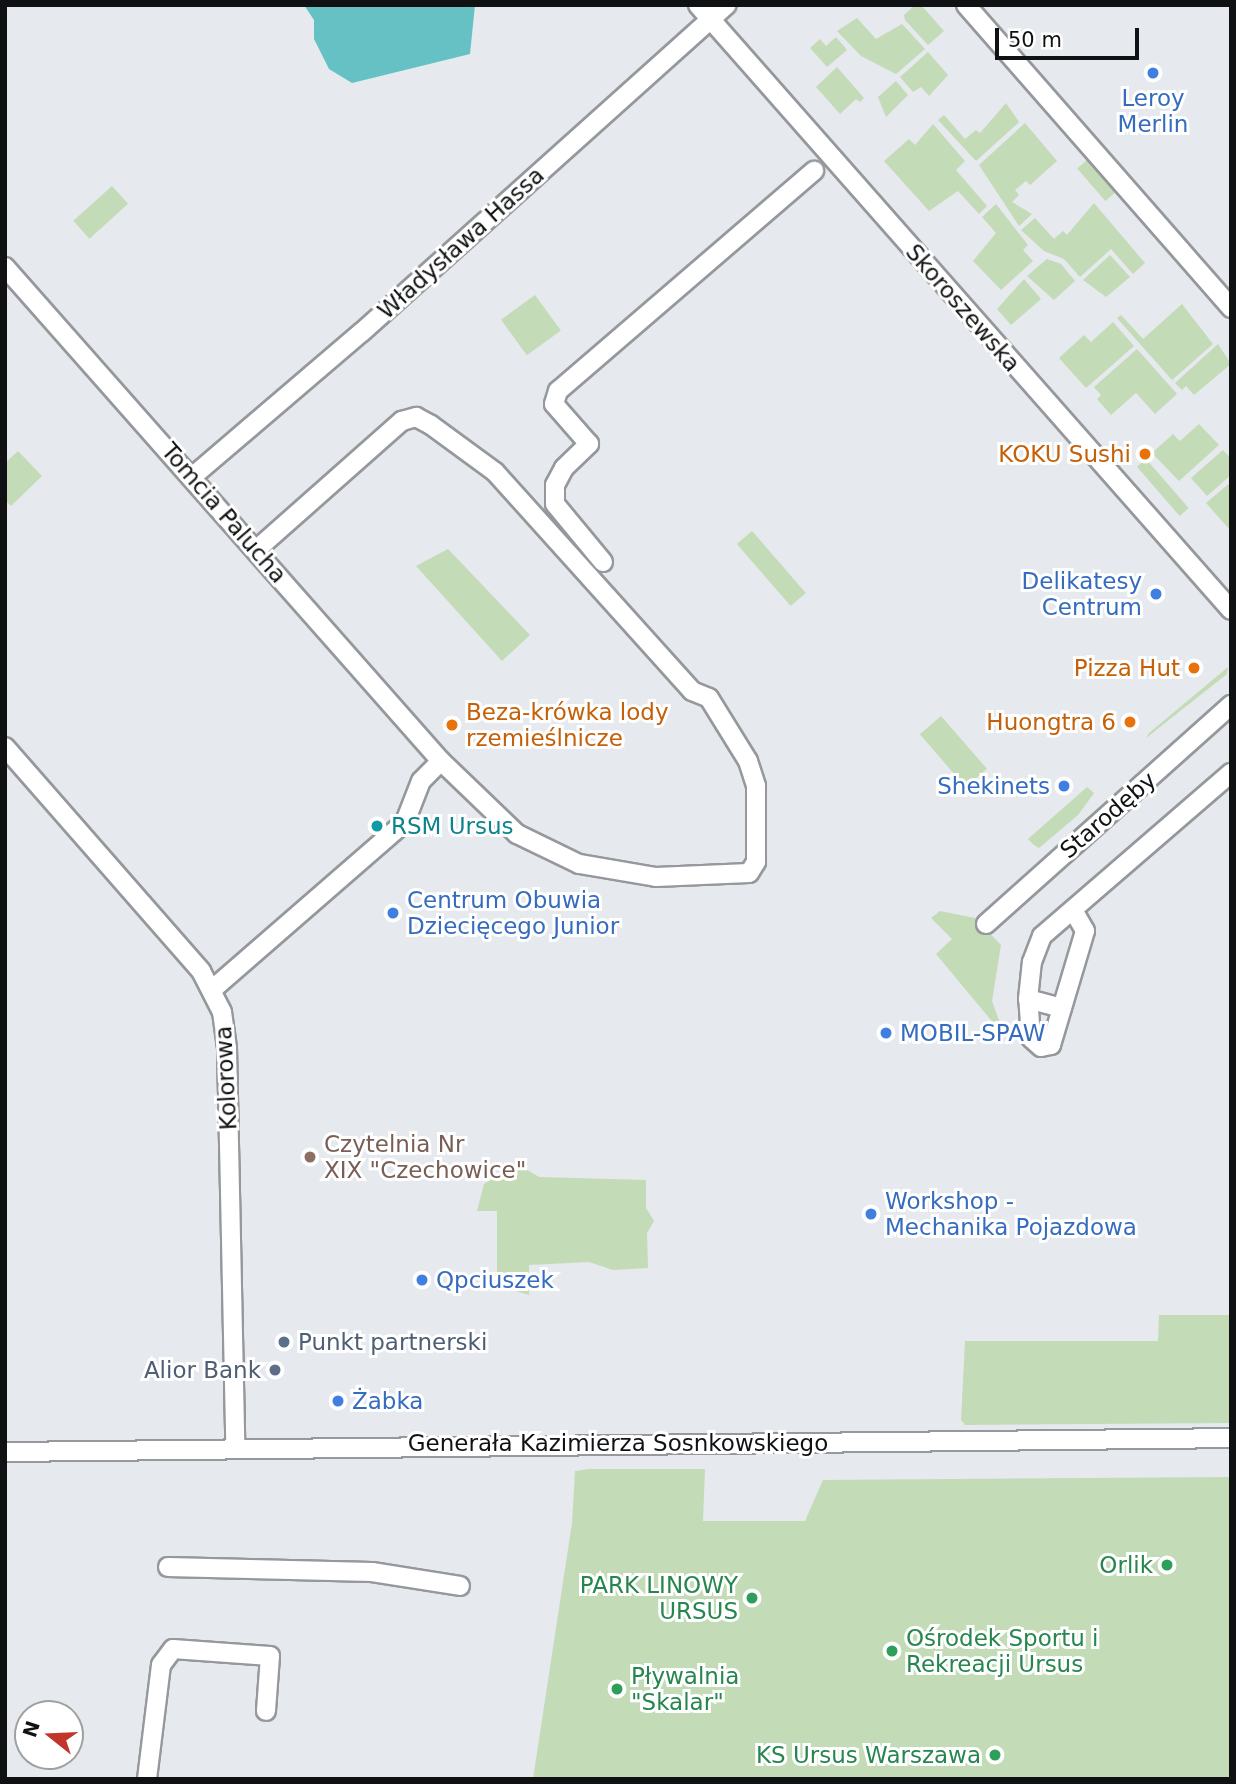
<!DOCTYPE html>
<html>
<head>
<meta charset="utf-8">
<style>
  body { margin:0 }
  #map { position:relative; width:1236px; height:1784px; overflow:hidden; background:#e6e9ed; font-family:"DejaVu Sans",sans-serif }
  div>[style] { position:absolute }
  .green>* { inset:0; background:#c3dbb7; transform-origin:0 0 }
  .water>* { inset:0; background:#65c1c4 }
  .roads { filter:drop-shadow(2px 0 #95989c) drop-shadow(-2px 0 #95989c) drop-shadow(0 2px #95989c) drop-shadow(0 -2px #95989c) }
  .minor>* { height:18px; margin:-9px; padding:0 9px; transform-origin:9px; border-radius:9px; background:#fff }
  .dots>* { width:19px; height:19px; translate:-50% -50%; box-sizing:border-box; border:4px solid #fff; border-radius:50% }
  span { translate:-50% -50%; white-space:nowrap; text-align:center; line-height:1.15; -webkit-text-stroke:6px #fff; paint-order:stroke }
  .shop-label { font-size:23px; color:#366cbe }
  .right { translate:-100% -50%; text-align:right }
  .left { translate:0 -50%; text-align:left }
  .street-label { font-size:23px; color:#101112 }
  .food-label { font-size:23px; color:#c56008 }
  .culture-label { font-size:23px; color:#0d838f }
  .education-label { font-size:23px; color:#785e54 }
  .service-label { font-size:23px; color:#4e5e75 }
  .leisure-label { font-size:23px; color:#27864d }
  .frame { position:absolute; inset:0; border:7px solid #101112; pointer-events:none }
  .north { position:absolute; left:14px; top:1700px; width:70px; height:70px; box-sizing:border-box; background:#fff; border:2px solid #9fa0a0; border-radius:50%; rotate:288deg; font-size:19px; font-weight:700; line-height:28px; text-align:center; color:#101112 }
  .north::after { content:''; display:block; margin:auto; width:24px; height:32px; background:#c2352b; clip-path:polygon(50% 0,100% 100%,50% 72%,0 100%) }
  .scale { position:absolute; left:995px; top:28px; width:144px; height:32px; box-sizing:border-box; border:4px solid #101112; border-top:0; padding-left:9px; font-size:21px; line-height:24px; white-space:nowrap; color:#101112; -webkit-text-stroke:5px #fff; paint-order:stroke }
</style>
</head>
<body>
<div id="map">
  <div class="green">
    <i style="clip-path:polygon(915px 5px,921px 5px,944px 31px,928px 45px,905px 20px,904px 15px)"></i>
    <i style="clip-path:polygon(857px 18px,876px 39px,902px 24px,925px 49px,896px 74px,861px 56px,837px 31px)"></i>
    <i style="clip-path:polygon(836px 37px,847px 50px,827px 67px,810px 48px,820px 39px,826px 46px)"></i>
    <i style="clip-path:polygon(928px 52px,948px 75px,929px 96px,921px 87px,913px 92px,900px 77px)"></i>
    <i style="clip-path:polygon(837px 67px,864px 98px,860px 102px,856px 99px,840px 114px,816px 87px)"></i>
    <i style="clip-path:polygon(896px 81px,908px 95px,886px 117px,878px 97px)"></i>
    <i style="clip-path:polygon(1006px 103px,1019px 122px,976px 161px,938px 120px,944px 115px,965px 139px,976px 130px,980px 133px)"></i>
    <i style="clip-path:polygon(1025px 123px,1057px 161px,1030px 185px,1026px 181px,1015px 190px,1019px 195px,1012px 202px,1032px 214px,1019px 226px,979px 165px)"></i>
    <i style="clip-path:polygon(933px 124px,965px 161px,956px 170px,987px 206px,979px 214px,958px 191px,929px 211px,884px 161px,909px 139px,915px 145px)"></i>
    <i style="left:1087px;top:160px;width:43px;height:13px;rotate:49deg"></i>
    <i style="left:112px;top:186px;width:24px;height:52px;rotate:48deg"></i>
    <i style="clip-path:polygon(1094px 203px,1145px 263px,1133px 274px,1111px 249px,1080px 277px,1064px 259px,1044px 251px,1021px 230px,1035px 218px,1054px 239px,1063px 231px,1067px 235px)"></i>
    <i style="clip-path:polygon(996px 204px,1028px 245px,1023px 250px,1033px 261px,1001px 290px,973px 261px,996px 233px,982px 217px)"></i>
    <i style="clip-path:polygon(1110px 255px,1130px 277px,1106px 297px,1083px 280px)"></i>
    <i style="clip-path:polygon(1047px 259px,1061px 264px,1075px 281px,1054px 300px,1027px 276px)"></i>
    <i style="clip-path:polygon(1024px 279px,1041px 299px,1011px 325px,997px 309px)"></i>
    <i style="left:535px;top:295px;width:44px;height:42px;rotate:54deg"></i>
    <i style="clip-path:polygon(1182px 304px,1213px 344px,1172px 380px,1117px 318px,1121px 315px,1143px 339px)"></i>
    <i style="clip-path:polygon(1113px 322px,1134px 346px,1086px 388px,1059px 358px,1084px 335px,1091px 342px)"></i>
    <i style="clip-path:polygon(1218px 344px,1231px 364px,1194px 395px,1186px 386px,1182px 390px,1175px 383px)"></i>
    <i style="clip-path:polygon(1137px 349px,1177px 394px,1155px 414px,1136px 393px,1111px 415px,1097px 399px,1101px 395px,1094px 387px)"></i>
    <i style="clip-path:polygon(1199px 424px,1219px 445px,1179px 481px,1152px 453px,1173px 434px,1180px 441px)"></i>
    <i style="clip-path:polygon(1223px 450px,1231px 459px,1231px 475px,1207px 496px,1191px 478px)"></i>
    <i style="clip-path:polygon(18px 451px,42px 476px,11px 506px,5px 500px,5px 463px)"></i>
    <i style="left:1146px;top:459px;width:65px;height:12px;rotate:49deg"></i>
    <i style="clip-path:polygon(1231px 482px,1231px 531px,1206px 503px)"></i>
    <i style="left:752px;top:531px;width:82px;height:20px;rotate:49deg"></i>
    <i style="clip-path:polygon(448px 549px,530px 635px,502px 661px,416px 566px)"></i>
    <i style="clip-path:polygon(1228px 667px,1227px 674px,1146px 738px,1149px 733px)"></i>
    <i style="left:941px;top:716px;width:70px;height:28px;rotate:49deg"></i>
    <i style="clip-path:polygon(1087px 787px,1094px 793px,1078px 815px,1039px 848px,1034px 845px,1028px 839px)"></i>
    <i style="clip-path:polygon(940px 911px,975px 918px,1001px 945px,992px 1001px,1005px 1037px,936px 954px,952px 939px,931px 918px)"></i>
    <i style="clip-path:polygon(516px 1163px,539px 1177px,646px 1180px,646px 1208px,654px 1221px,647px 1233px,648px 1268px,613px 1270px,589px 1262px,529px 1265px,529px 1295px,497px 1285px,497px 1211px,477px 1211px,484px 1184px)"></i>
    <i style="clip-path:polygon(1159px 1315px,1231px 1315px,1231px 1423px,965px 1425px,961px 1420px,965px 1341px,1158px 1341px)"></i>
    <i style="clip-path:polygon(589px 1469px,705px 1469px,703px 1521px,805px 1521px,823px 1480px,1231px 1477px,1231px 1779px,533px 1779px,572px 1523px,575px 1471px)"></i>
  </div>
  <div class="water">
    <i style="clip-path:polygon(304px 5px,475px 5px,470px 54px,352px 83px,329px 69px,314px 39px,314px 20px)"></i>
  </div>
  <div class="roads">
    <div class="minor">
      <i style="left:698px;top:5px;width:806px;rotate:48.62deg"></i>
      <i style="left:966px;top:5px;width:403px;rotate:48.8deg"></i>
      <i style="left:5px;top:267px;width:659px;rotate:48.57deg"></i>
      <i style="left:441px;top:761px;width:28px;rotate:135deg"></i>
      <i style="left:421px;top:781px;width:44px;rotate:111.3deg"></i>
      <i style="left:405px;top:822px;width:254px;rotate:139deg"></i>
      <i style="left:192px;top:477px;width:223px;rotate:-40.5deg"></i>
      <i style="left:362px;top:332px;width:490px;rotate:-41.9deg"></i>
      <i style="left:256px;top:550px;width:195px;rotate:-41.5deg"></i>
      <i style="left:402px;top:421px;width:15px;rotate:-16deg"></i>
      <i style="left:416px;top:417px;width:17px;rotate:28deg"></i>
      <i style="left:431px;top:425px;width:79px;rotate:36.3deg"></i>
      <i style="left:495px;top:472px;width:295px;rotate:48deg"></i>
      <i style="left:692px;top:691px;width:18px;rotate:22deg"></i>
      <i style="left:709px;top:698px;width:74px;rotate:58.2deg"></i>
      <i style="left:748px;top:761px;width:26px;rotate:72deg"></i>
      <i style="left:756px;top:786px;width:76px;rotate:90deg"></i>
      <i style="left:756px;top:862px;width:13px;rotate:122deg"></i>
      <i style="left:749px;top:873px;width:93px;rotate:177.5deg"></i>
      <i style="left:656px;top:877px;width:78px;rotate:-170.4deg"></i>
      <i style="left:579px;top:864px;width:69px;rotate:-154.2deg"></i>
      <i style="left:517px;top:834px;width:105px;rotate:-136.2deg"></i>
      <i style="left:603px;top:562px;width:75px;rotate:-129.6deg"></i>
      <i style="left:555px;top:504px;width:19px;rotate:-90deg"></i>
      <i style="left:555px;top:485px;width:19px;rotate:-62deg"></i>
      <i style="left:564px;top:468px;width:35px;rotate:-44deg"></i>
      <i style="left:589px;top:444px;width:53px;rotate:-131.2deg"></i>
      <i style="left:554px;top:404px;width:14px;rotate:-73deg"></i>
      <i style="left:558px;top:391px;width:338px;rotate:-40.7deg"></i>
      <i style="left:5px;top:747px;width:298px;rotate:48.8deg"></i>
      <i style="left:201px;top:971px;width:46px;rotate:62.9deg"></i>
      <i style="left:222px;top:1012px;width:36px;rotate:82deg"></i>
      <i style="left:227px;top:1048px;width:398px;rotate:88.8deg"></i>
      <i style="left:1073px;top:910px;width:24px;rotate:60deg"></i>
      <i style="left:1085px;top:931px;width:119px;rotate:106.6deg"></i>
      <i style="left:1051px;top:1045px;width:10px;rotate:169deg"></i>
      <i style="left:1041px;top:1047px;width:13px;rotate:-138deg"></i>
      <i style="left:1031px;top:1038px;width:39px;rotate:-94deg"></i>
      <i style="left:1028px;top:999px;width:37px;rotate:-84deg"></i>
      <i style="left:1032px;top:962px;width:28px;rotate:-69deg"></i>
      <i style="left:1042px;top:936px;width:250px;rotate:-40.8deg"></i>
      <i style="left:986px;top:924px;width:329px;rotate:-41.8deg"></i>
      <i style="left:1028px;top:999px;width:35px;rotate:15deg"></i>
      <i style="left:5px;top:1452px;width:1226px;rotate:-0.65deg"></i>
      <i style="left:168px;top:1567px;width:204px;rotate:1.4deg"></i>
      <i style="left:372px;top:1572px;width:89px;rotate:9deg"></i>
      <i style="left:147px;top:1779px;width:115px;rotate:-83deg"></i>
      <i style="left:161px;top:1665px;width:20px;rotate:-53deg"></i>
      <i style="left:173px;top:1649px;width:97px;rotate:4.1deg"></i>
      <i style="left:270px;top:1656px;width:55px;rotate:94.2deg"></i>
    </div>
  </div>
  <div class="dots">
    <i style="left:1153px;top:73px;background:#3f7fe0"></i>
    <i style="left:1145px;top:454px;background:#e8710a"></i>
    <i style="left:1156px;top:594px;background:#3f7fe0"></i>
    <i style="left:1194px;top:668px;background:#e8710a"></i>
    <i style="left:1130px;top:722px;background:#e8710a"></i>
    <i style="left:452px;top:725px;background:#e8710a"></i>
    <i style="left:1064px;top:786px;background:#3f7fe0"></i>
    <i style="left:377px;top:826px;background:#0f9aa8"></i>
    <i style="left:393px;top:913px;background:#3f7fe0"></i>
    <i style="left:886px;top:1033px;background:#3f7fe0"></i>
    <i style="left:310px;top:1157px;background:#8d6e63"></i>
    <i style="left:871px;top:1214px;background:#3f7fe0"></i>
    <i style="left:422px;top:1280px;background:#3f7fe0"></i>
    <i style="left:284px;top:1342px;background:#5c6f8a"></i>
    <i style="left:275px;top:1370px;background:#5c6f8a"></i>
    <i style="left:338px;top:1401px;background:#3f7fe0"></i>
    <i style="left:1167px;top:1565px;background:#2e9e5b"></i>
    <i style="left:752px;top:1598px;background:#2e9e5b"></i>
    <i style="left:892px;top:1651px;background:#2e9e5b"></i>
    <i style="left:617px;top:1689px;background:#2e9e5b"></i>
    <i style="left:995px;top:1755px;background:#2e9e5b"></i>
  </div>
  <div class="shop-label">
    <span style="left:1153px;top:111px">Leroy<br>Merlin</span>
    <span class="right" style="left:1142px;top:594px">Delikatesy<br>Centrum</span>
    <span class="right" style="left:1050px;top:786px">Shekinets</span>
    <span class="left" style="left:407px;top:913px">Centrum Obuwia<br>Dziecięcego Junior</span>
    <span class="left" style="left:900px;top:1033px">MOBIL-SPAW</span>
    <span class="left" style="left:885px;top:1214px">Workshop -<br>Mechanika Pojazdowa</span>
    <span class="left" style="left:436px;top:1280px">Qpciuszek</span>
    <span class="left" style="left:352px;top:1401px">Żabka</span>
  </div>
  <div class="street-label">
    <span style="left:461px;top:243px;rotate:-42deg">Władysława Hassa</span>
    <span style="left:963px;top:308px;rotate:49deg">Skoroszewska</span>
    <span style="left:224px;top:513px;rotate:49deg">Tomcia Palucha</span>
    <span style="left:1108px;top:815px;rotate:-41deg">Starodęby</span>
    <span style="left:226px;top:1078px;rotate:-93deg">Kolorowa</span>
    <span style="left:618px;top:1443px">Generała Kazimierza Sosnkowskiego</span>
  </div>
  <div class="food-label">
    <span class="right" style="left:1131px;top:454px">KOKU Sushi</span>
    <span class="right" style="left:1180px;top:668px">Pizza Hut</span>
    <span class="left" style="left:466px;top:725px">Beza-krówka lody<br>rzemieślnicze</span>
    <span class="right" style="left:1116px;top:722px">Huongtra 6</span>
  </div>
  <div class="culture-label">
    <span class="left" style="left:391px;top:826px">RSM Ursus</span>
  </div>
  <div class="education-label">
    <span class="left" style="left:324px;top:1157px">Czytelnia Nr<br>XIX "Czechowice"</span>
  </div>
  <div class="service-label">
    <span class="left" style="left:298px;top:1342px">Punkt partnerski</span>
    <span class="right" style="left:261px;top:1370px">Alior Bank</span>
  </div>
  <div class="leisure-label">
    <span class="right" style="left:1153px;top:1565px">Orlik</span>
    <span class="right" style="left:738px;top:1598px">PARK LINOWY<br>URSUS</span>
    <span class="left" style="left:906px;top:1651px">Ośrodek Sportu i<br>Rekreacji Ursus</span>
    <span class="left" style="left:631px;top:1689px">Pływalnia<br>"Skalar"</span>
    <span class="right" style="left:981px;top:1755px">KS Ursus Warszawa</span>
  </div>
  <div class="frame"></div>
  <div class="north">N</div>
  <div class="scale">50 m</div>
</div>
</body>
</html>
